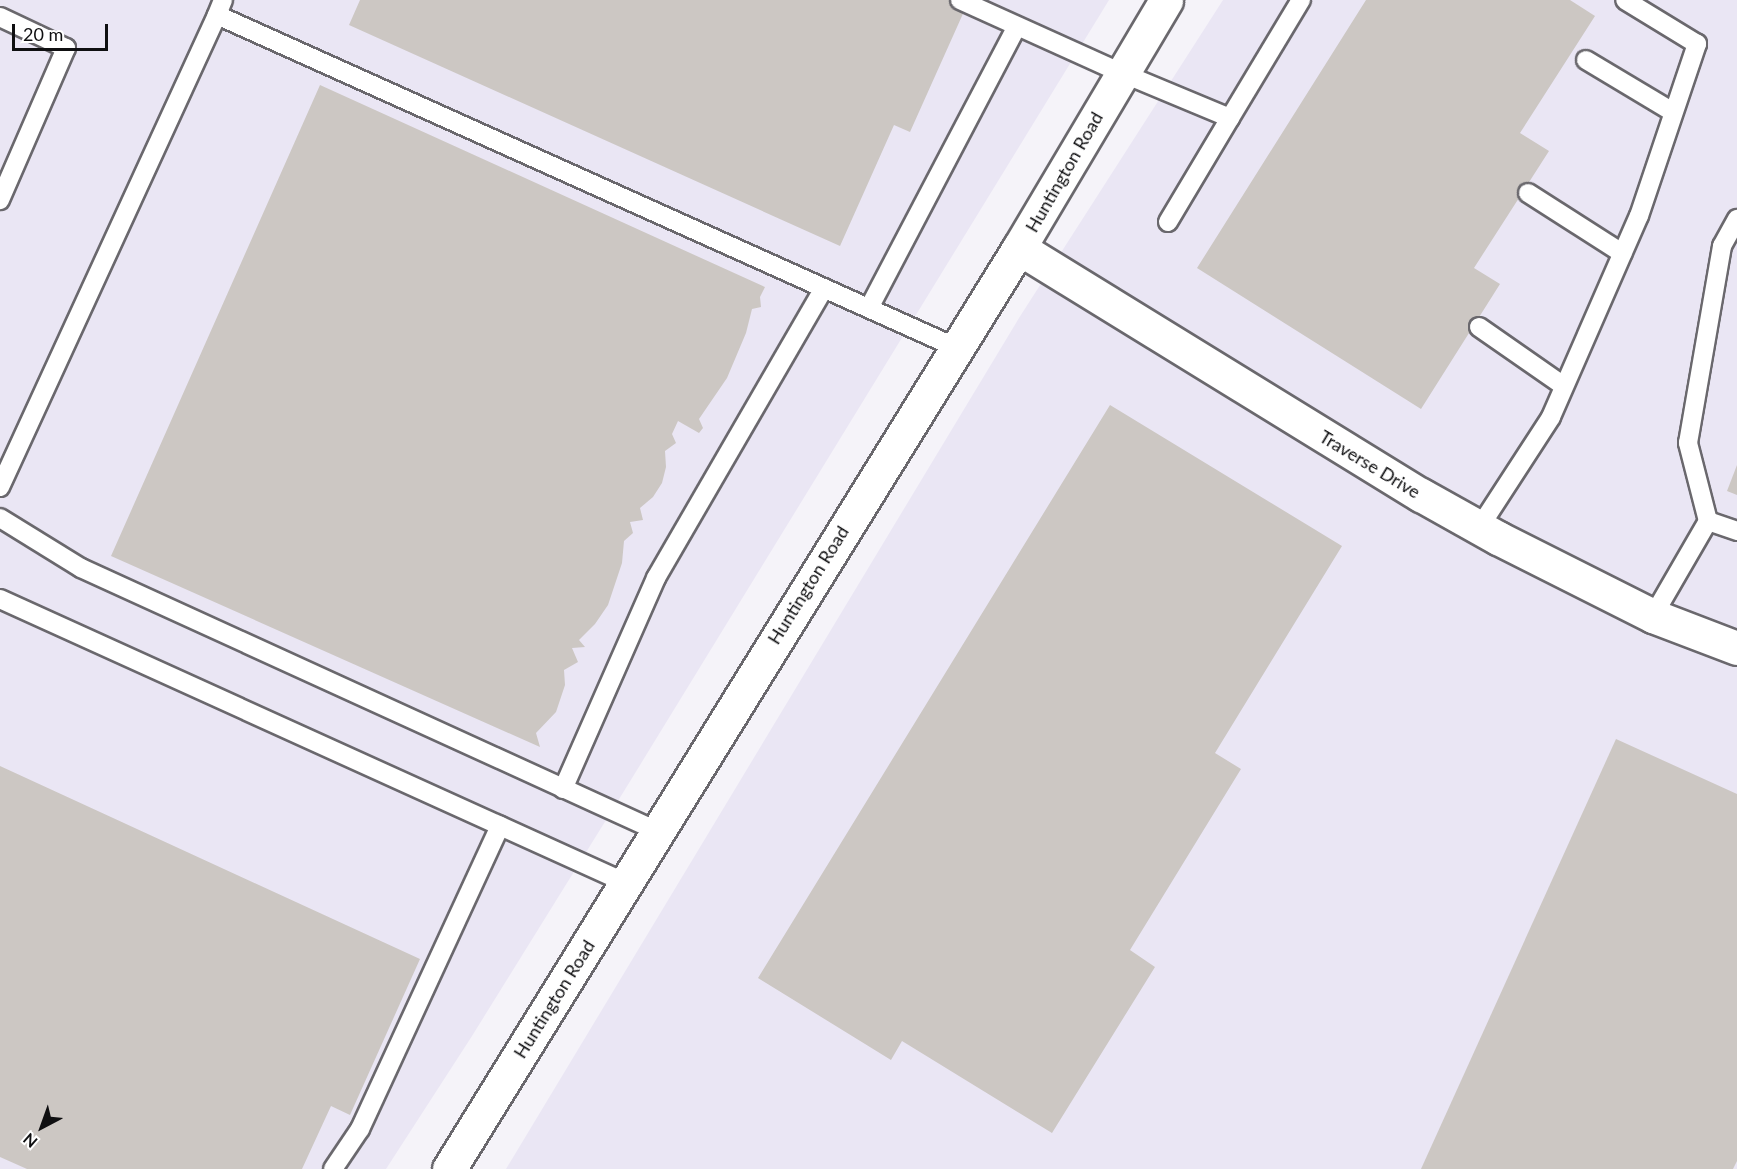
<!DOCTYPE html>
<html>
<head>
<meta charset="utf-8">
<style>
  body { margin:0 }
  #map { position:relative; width:1737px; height:1169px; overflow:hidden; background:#f5f3f9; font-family:Lato,sans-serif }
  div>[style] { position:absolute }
  .built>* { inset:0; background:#eae6f4 }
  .building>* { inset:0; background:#ccc7c3 }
  .roads { filter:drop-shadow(2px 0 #6a686d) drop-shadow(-2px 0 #6a686d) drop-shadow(0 2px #6a686d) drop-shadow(0 -2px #6a686d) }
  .lane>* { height:18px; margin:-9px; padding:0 9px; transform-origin:9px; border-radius:9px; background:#fff }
  .street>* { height:33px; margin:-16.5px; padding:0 16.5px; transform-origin:16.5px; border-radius:16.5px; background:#fff }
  span { translate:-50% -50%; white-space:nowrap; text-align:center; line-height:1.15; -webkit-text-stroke:5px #fff; paint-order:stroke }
  .street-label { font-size:18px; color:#0f0f11 }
  .north { position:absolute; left:12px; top:1097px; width:60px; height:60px; -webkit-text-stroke:4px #fff; paint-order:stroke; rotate:221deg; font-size:16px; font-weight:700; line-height:24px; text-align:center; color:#0f0f11 }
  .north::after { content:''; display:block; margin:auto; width:21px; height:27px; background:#0f0f11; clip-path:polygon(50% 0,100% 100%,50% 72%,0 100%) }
  .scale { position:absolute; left:12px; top:24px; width:96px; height:27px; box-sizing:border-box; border:3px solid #0f0f11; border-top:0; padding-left:8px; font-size:18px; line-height:21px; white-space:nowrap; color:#0f0f11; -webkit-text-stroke:4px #fff; paint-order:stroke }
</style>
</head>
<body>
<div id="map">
  <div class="built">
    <i style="clip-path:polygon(0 0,1109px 0,629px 783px,472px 1036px,386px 1169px,0 1169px)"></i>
    <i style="clip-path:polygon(1223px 0,1737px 0,1737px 1169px,506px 1169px,1019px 318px)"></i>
  </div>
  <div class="building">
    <i style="clip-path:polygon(360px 0,951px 0,966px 7px,910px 132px,894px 125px,840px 246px,349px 25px)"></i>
    <i style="clip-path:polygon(1366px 0,1570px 0,1595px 16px,1520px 133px,1549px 151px,1474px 268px,1500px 284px,1421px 409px,1197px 268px)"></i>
    <i style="clip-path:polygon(320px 85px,765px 287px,760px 297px,761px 307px,752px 309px,746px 333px,727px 378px,699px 419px,703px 428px,699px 433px,678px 421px,672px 434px,676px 443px,665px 451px,666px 467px,662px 483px,653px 497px,640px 508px,643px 520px,630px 522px,633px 533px,624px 541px,622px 563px,608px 605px,595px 624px,579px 640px,585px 647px,572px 648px,578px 662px,564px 670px,565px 685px,556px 712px,536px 733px,540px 747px,111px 556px)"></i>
    <i style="clip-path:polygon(1110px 405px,1342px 546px,1215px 753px,1241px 769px,1130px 950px,1155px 967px,1052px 1133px,902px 1041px,891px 1060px,758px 978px)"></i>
    <i style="clip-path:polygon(1737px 465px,1737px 495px,1727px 491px)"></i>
    <i style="clip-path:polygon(1616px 739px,1737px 794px,1737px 1161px,1733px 1169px,1421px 1169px)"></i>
    <i style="clip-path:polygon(0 766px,420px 959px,350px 1115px,331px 1106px,302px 1169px,27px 1169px,0 1157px)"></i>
  </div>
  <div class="roads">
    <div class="lane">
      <i style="left:223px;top:0;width:16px;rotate:112deg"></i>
      <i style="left:217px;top:15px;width:811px;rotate:24.23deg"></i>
      <i style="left:960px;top:0;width:178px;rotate:24.3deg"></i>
      <i style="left:1122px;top:73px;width:117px;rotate:22.6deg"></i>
      <i style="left:1230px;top:118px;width:121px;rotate:120.8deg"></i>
      <i style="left:0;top:17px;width:73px;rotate:25.2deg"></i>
      <i style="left:66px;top:48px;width:166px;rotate:113.5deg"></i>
      <i style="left:1586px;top:60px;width:101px;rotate:30.9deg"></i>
      <i style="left:1230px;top:118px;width:138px;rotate:-59deg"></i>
      <i style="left:1528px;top:193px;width:112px;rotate:32.6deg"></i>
      <i style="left:869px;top:308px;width:318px;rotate:-62.3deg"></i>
      <i style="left:1479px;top:327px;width:103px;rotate:34.8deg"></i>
      <i style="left:0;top:487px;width:519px;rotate:-65.31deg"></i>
      <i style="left:0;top:518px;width:95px;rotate:31.7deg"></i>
      <i style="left:81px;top:568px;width:633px;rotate:24.54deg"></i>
      <i style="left:1708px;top:521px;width:81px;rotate:-104.4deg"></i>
      <i style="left:1688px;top:443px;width:200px;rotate:-80.2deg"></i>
      <i style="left:1722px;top:246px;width:31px;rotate:-61deg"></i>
      <i style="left:1479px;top:528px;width:132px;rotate:-57deg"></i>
      <i style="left:1551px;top:417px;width:219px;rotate:-66.4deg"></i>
      <i style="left:1639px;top:216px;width:182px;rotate:-71.4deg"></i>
      <i style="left:1697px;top:44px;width:84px;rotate:-148.6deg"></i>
      <i style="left:0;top:599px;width:687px;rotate:24.4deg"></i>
      <i style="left:1653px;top:616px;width:110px;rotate:-59.9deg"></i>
      <i style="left:1708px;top:521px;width:31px;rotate:19deg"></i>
      <i style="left:563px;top:789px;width:231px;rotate:-66.2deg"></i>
      <i style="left:656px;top:578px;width:335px;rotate:-59.9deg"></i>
      <i style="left:333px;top:1169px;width:48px;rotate:-56deg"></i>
      <i style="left:360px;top:1129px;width:334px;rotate:-65.2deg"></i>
    </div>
    <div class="street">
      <i style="left:1019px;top:248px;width:472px;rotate:31.6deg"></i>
      <i style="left:1421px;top:495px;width:88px;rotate:29.2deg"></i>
      <i style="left:1498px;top:538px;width:174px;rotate:26.7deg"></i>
      <i style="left:1653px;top:616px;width:90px;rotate:20.9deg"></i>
      <i style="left:449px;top:1169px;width:1083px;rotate:-58.25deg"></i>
      <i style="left:1019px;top:248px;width:288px;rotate:-59.3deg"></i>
    </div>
  </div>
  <div class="street-label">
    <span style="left:1064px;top:172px;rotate:-60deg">Huntington Road</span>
    <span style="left:1370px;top:464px;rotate:31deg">Traverse Drive</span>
    <span style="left:808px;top:585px;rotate:-58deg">Huntington Road</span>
    <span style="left:554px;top:999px;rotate:-58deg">Huntington Road</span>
  </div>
  <div class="north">N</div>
  <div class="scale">20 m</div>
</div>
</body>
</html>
